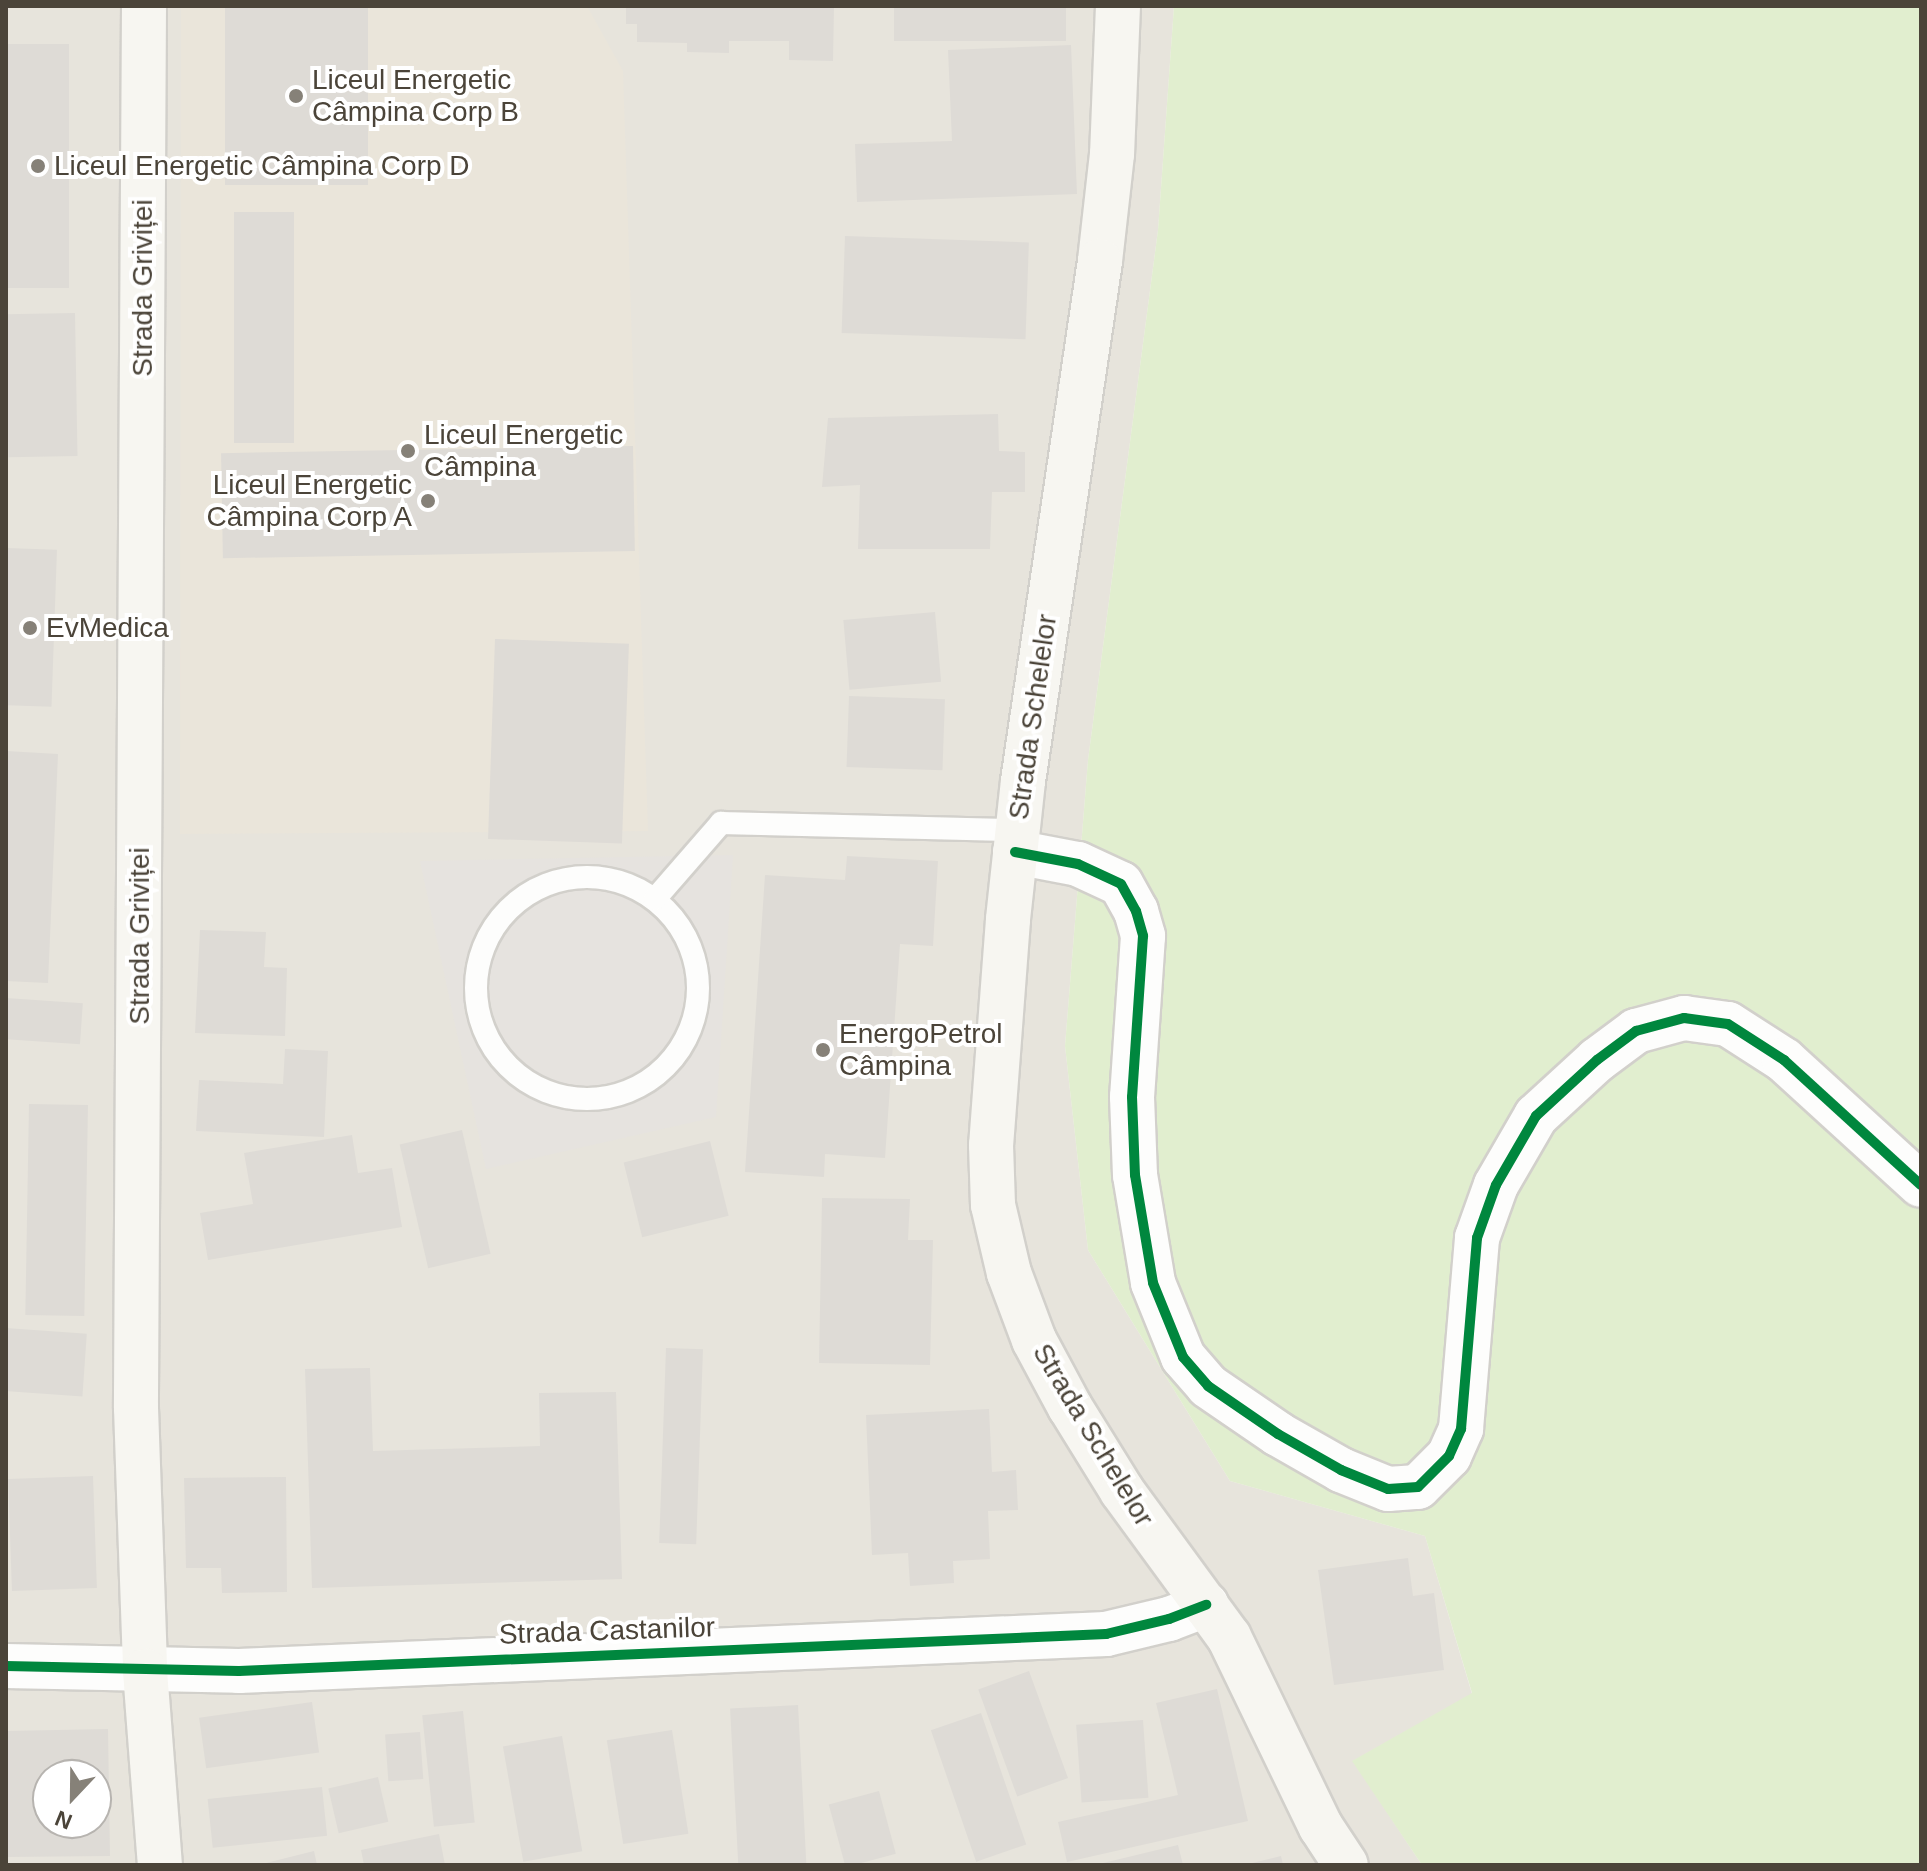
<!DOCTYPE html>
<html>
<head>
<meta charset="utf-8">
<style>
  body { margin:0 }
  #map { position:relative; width:1927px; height:1871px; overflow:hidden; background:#f4f2ee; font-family:Helvetica,sans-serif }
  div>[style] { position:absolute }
  .residential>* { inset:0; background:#e7e4dc }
  .education>* { inset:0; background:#eae5da }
  .green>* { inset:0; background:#e1eecf }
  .parking>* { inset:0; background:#e6e3df }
  .building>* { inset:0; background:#dedbd6; transform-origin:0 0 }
  .roads { filter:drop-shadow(2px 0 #d2d0cb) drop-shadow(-2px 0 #d2d0cb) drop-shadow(0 2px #d2d0cb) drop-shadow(0 -2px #d2d0cb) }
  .service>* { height:22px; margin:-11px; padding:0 11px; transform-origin:11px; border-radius:11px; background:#fdfdfc }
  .service>.ring { margin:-11px; padding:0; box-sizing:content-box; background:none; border:22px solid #fdfdfc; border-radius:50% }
  .minor>* { height:44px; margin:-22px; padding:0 22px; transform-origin:22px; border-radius:22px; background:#fdfdfc }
  .secondary>* { height:44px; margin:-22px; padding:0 22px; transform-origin:22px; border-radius:22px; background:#f7f6f1 }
  .cycleway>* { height:10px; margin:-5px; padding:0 5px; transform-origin:5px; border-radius:5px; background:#00873e }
  .dots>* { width:22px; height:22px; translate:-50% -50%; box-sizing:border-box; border:4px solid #fff; border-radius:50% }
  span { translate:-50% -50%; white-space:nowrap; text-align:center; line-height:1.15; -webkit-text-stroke:8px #fff; paint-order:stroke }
  .poi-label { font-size:28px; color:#4b4439 }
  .left { translate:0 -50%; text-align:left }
  .right { translate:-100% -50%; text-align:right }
  .street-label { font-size:28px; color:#4b4439 }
  .frame { position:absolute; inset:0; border:8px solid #4b4439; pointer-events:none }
  .north { position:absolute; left:32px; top:1759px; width:80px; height:80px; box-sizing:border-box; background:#fff; border:2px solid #b7b4b0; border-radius:50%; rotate:202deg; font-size:22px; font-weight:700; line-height:32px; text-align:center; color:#4b4439 }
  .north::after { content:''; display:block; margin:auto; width:28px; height:36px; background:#868178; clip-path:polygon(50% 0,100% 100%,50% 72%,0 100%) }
</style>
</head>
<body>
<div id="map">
  <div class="residential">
    <i style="clip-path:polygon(evenodd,6px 6px,1174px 6px,1158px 230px,1088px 760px,1065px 1046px,1088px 1250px,1230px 1481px,1425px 1536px,1472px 1694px,1353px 1761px,1422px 1865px,6px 1865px,6px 6px,48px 1775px,96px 1775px,96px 1823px,48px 1823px,48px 1775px)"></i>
  </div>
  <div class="education">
    <i style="clip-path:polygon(181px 6px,587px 6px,623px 71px,648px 831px,180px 834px)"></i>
  </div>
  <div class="green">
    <i style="clip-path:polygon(1174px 6px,1921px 6px,1921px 1865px,1422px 1865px,1352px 1761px,1472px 1693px,1425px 1536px,1230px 1481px,1088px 1250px,1065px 1046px,1088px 760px,1158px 230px)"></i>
  </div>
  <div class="parking">
    <i style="clip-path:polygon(733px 855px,716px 1117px,486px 1169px,420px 861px)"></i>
  </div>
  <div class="building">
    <i style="left:225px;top:6px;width:143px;height:179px"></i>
    <i style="clip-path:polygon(626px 6px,834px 6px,833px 61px,789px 60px,789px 41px,729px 41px,729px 53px,687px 52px,687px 43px,637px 42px,637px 24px,626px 24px)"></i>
    <i style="left:894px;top:8px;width:172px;height:33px"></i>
    <i style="left:6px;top:44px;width:63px;height:244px"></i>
    <i style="clip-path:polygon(1071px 45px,1077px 194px,857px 202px,855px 144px,952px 141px,948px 50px)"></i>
    <i style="left:234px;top:212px;width:60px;height:231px"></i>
    <i style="left:845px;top:236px;width:184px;height:97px;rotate:2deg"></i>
    <i style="left:75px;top:313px;width:143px;height:69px;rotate:89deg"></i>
    <i style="clip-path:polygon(998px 414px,999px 451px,1025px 452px,1025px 492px,992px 492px,990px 549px,858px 549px,860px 485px,822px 487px,828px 418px)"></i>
    <i style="left:633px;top:446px;width:105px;height:412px;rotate:89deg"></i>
    <i style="left:6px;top:548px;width:51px;height:157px;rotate:2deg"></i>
    <i style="left:935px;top:612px;width:70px;height:92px;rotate:85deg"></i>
    <i style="left:495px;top:639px;width:134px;height:200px;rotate:2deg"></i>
    <i style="left:849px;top:696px;width:96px;height:71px;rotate:2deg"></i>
    <i style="clip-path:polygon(6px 751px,58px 754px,48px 983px,6px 981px)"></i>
    <i style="clip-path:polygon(847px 856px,938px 861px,933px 946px,900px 944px,885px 1158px,825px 1154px,824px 1177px,745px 1172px,765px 875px,845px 880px)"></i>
    <i style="clip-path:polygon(200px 930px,266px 932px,264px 967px,287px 968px,285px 1036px,195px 1033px)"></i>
    <i style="left:6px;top:998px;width:77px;height:41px;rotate:4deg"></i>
    <i style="clip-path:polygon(285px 1049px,328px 1051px,324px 1137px,196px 1131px,199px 1080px,283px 1084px)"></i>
    <i style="left:29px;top:1104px;width:59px;height:211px;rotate:1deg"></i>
    <i style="left:462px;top:1130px;width:127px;height:64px;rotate:77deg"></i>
    <i style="clip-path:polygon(352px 1135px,358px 1173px,392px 1168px,402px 1227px,208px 1260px,200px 1213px,253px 1204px,244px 1153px)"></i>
    <i style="left:710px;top:1141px;width:77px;height:89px;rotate:76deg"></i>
    <i style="clip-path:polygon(822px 1198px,910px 1199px,908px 1240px,933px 1240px,930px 1365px,819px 1363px)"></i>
    <i style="left:6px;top:1328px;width:81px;height:63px;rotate:4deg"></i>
    <i style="left:666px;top:1348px;width:37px;height:195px;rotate:2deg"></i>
    <i style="clip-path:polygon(370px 1368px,373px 1451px,540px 1446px,539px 1393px,616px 1392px,622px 1579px,312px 1588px,305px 1369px)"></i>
    <i style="clip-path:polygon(989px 1409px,992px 1472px,1016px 1470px,1018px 1510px,988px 1511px,990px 1559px,953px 1561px,954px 1583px,910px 1586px,908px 1553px,872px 1555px,866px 1415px)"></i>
    <i style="left:93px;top:1476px;width:112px;height:85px;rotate:88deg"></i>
    <i style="clip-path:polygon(286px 1477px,287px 1592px,222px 1593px,221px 1568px,186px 1568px,184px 1478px)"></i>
    <i style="clip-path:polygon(1408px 1558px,1413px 1596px,1434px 1593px,1444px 1670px,1334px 1685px,1318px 1570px)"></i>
    <i style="left:1029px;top:1671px;width:114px;height:54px;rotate:70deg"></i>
    <i style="clip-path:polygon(1217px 1689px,1248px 1821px,1067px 1862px,1058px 1822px,1178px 1795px,1156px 1703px)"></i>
    <i style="left:312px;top:1702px;width:51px;height:114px;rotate:82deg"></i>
    <i style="left:798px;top:1705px;width:160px;height:68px;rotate:87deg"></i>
    <i style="left:463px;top:1711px;width:112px;height:41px;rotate:84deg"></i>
    <i style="left:981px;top:1713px;width:139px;height:53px;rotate:71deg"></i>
    <i style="left:1143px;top:1720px;width:78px;height:67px;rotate:86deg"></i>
    <i style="clip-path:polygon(evenodd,108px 1729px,110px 1856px,6px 1857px,6px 1731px,108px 1729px,48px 1775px,96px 1775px,96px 1823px,48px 1823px,48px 1775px)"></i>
    <i style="left:672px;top:1730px;width:105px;height:66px;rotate:81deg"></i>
    <i style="left:420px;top:1732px;width:47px;height:35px;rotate:86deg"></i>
    <i style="left:562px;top:1736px;width:117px;height:60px;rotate:80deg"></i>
    <i style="left:378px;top:1777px;width:46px;height:51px;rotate:77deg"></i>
    <i style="left:322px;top:1787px;width:49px;height:115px;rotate:84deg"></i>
    <i style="left:879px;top:1791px;width:65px;height:52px;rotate:75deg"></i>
    <i style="clip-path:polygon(439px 1834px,445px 1865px,364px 1865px,361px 1850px)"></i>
    <i style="clip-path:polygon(1178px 1845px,1183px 1865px,1099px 1865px,1099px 1864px)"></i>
    <i style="clip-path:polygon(314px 1851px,317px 1865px,262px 1865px,262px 1864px)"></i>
    <i style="clip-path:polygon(1281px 1856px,1283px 1865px,1249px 1865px,1248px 1864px)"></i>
  </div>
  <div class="roads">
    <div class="service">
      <i class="ring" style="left:476px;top:877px;width:200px;height:200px"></i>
      <i style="left:655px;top:899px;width:101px;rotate:-49deg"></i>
      <i style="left:721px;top:823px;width:296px;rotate:1.4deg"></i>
    </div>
    <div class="minor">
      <i style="left:1015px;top:852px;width:64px;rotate:10.8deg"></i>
      <i style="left:1078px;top:864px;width:47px;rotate:24.9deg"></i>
      <i style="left:1121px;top:884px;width:31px;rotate:61deg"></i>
      <i style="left:1136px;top:911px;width:26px;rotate:74deg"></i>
      <i style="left:1143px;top:936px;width:161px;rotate:93.9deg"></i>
      <i style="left:1132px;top:1097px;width:78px;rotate:87.8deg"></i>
      <i style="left:1135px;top:1175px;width:109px;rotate:80.5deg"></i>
      <i style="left:1153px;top:1283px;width:80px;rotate:67.9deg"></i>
      <i style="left:1183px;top:1357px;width:38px;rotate:49deg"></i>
      <i style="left:1208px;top:1386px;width:85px;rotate:34.4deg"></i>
      <i style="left:1278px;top:1434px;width:73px;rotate:29.7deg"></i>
      <i style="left:1341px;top:1470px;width:51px;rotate:22deg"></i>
      <i style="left:1388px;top:1489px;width:30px;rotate:-4deg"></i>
      <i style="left:1418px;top:1487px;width:44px;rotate:-45deg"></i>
      <i style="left:1449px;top:1456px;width:30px;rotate:-66deg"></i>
      <i style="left:1461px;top:1429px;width:192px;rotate:-85.2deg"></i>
      <i style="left:1477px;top:1238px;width:56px;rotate:-70.3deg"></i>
      <i style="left:1496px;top:1185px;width:80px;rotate:-59.9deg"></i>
      <i style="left:1536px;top:1116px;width:83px;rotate:-42.6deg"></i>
      <i style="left:1597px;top:1060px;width:49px;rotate:-36.6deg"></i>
      <i style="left:1636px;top:1031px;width:50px;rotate:-15.2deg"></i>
      <i style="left:1684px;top:1018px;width:44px;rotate:7.8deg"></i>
      <i style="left:1728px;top:1024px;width:67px;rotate:32.7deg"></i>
      <i style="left:1784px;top:1060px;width:185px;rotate:42.4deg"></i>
      <i style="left:6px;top:1666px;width:233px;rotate:1.2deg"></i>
      <i style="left:239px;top:1671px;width:868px;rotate:-2.44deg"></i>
      <i style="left:1106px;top:1634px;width:65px;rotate:-13.4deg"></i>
      <i style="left:1169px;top:1619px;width:40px;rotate:-21deg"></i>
    </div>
    <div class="secondary">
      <i style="left:144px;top:6px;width:1402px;rotate:90.33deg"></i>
      <i style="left:136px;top:1408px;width:263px;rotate:88deg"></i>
      <i style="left:145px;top:1671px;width:195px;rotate:85.6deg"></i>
      <i style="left:1118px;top:6px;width:148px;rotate:92.3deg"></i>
      <i style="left:1112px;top:154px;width:108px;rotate:96.4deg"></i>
      <i style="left:1100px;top:261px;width:526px;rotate:98.42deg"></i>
      <i style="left:1023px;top:781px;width:140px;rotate:96.2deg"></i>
      <i style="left:1008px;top:920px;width:226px;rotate:94.3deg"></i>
      <i style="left:991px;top:1145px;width:60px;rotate:88.1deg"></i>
      <i style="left:993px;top:1205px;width:70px;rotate:76.8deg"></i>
      <i style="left:1009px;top:1273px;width:72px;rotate:69.5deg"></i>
      <i style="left:1034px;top:1340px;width:76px;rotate:61.8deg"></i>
      <i style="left:1070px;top:1407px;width:99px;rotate:58.2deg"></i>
      <i style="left:1122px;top:1491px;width:181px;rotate:53.8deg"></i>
      <i style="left:1229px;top:1637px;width:211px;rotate:64.2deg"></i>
      <i style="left:1321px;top:1827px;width:45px;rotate:56.7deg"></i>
    </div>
  </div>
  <div class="cycleway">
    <i style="left:1015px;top:852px;width:64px;rotate:10.8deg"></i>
    <i style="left:1078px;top:864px;width:47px;rotate:24.9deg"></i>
    <i style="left:1121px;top:884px;width:31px;rotate:61deg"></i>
    <i style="left:1136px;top:911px;width:26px;rotate:74deg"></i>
    <i style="left:1143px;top:936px;width:161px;rotate:93.9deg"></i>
    <i style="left:1132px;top:1097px;width:78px;rotate:87.8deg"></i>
    <i style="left:1135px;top:1175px;width:109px;rotate:80.5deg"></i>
    <i style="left:1153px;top:1283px;width:80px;rotate:67.9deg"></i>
    <i style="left:1183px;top:1357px;width:38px;rotate:49deg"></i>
    <i style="left:1208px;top:1386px;width:85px;rotate:34.4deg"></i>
    <i style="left:1278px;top:1434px;width:73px;rotate:29.7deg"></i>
    <i style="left:1341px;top:1470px;width:51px;rotate:22deg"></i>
    <i style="left:1388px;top:1489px;width:30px;rotate:-4deg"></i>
    <i style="left:1418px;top:1487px;width:44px;rotate:-45deg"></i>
    <i style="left:1449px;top:1456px;width:30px;rotate:-66deg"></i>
    <i style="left:1461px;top:1429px;width:192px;rotate:-85.2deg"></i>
    <i style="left:1477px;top:1238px;width:56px;rotate:-70.3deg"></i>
    <i style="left:1496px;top:1185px;width:80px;rotate:-59.9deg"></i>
    <i style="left:1536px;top:1116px;width:83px;rotate:-42.6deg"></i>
    <i style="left:1597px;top:1060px;width:49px;rotate:-36.6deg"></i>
    <i style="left:1636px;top:1031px;width:50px;rotate:-15.2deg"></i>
    <i style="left:1684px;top:1018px;width:44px;rotate:7.8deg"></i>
    <i style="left:1728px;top:1024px;width:67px;rotate:32.7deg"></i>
    <i style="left:1784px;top:1060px;width:185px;rotate:42.4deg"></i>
    <i style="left:6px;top:1666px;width:233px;rotate:1.2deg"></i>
    <i style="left:239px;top:1671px;width:868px;rotate:-2.44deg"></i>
    <i style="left:1106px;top:1634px;width:65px;rotate:-13.4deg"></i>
    <i style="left:1169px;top:1619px;width:40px;rotate:-21deg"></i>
  </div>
  <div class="dots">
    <i style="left:296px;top:96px;background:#868178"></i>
    <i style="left:38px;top:166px;background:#868178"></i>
    <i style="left:408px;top:451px;background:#868178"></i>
    <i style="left:428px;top:501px;background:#868178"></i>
    <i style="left:30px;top:628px;background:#868178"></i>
    <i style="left:823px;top:1050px;background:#868178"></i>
  </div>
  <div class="poi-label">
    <span class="left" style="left:312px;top:96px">Liceul Energetic<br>Câmpina Corp B</span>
    <span class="left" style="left:54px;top:166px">Liceul Energetic Câmpina Corp D</span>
    <span class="left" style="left:424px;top:451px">Liceul Energetic<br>Câmpina</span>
    <span class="right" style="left:412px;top:501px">Liceul Energetic<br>Câmpina Corp A</span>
    <span class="left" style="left:46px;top:628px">EvMedica</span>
    <span class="left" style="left:839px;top:1050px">EnergoPetrol<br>Câmpina</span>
  </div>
  <div class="street-label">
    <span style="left:143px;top:288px;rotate:-90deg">Strada Griviței</span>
    <span style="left:1033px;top:717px;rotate:-82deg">Strada Schelelor</span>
    <span style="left:140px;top:936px;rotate:-90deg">Strada Griviței</span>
    <span style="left:1093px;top:1435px;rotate:59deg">Strada Schelelor</span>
    <span style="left:607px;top:1631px;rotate:-2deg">Strada Castanilor</span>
  </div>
  <div class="frame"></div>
  <div class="north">N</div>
</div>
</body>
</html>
